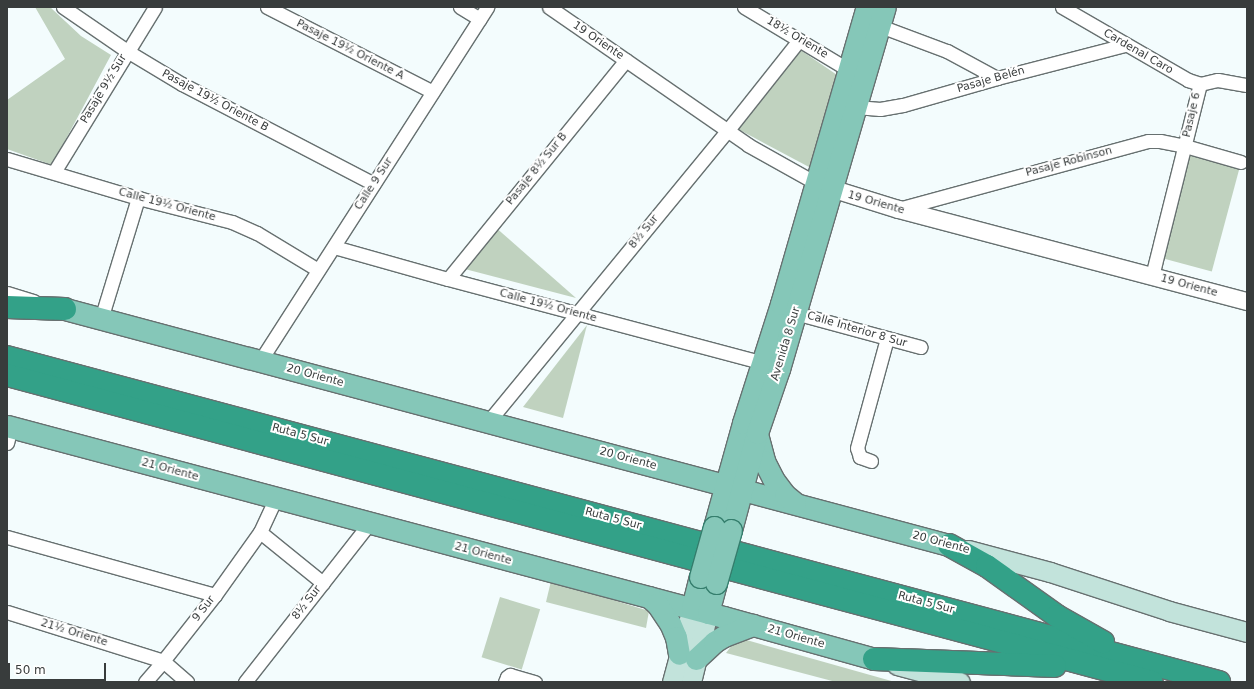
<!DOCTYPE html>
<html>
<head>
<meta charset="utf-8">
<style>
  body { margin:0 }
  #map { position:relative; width:1254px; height:689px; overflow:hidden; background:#f3fcfd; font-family:"DejaVu Sans",sans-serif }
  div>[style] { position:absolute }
  .green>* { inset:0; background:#c0d2bf; transform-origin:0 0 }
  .roads { filter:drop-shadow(1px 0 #677070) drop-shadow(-1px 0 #677070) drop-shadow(0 1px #677070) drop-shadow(0 -1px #677070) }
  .minor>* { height:13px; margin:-6.5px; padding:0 6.5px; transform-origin:6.5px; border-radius:6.5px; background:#fff }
  .tertiary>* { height:17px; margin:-8.5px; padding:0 8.5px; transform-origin:8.5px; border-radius:8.5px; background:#fff }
  .secondary>* { height:19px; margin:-9.5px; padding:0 9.5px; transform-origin:9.5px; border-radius:9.5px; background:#c2e3db }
  .primary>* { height:21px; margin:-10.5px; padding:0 10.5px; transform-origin:10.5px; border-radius:10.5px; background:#85c7b8 }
  .motorway>* { height:22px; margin:-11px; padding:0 11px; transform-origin:11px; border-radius:11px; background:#33a188 }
  .bridges { filter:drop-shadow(1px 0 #357e6d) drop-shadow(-1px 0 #357e6d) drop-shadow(0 1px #357e6d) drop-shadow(0 -1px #357e6d) }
  .primary-bridge>* { height:21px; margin:-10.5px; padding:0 10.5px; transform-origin:10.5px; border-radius:10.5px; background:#85c7b8 }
  span { translate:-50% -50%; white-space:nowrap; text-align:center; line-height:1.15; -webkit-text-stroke:4px #fff; paint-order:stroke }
  .street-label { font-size:11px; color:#383c3c }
  .frame { position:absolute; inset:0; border:8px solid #383c3c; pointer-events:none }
  .scale { position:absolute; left:8px; top:663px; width:98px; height:18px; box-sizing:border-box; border:2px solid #383c3c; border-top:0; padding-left:5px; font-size:12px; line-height:14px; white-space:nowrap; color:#383c3c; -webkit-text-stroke:3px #fff; paint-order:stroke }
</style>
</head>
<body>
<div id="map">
  <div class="green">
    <i style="clip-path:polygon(35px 7px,50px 7px,81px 36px,111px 55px,52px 165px,7px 149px,7px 100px,65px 59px)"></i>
    <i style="clip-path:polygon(799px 49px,840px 77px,809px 167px,736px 128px)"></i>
    <i style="left:1191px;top:152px;width:51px;height:110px;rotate:15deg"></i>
    <i style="clip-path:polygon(494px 226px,576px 298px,461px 268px)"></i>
    <i style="clip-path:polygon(587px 325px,563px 418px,523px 407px)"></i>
    <i style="clip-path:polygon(551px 581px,649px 611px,646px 628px,546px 602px)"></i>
    <i style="left:500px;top:597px;width:42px;height:63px;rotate:17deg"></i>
    <i style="clip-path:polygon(743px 639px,895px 682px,836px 682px,726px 653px,732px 645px)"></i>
  </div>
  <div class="roads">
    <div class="minor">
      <i style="left:63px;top:7px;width:78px;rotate:34.5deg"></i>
      <i style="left:127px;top:51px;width:64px;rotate:31deg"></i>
      <i style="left:182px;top:84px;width:216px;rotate:27.5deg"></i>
      <i style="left:267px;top:7px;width:186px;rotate:27.1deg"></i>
      <i style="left:460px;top:7px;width:23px;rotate:31deg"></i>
      <i style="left:549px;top:7px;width:242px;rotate:34.7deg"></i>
      <i style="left:748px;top:145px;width:78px;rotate:29.2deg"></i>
      <i style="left:744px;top:7px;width:122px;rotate:31deg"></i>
      <i style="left:1062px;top:7px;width:146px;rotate:30.1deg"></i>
      <i style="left:1188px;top:80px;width:13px;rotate:18deg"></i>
      <i style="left:1200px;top:84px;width:18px;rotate:-13deg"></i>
      <i style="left:1218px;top:80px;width:29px;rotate:10deg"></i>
      <i style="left:880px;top:26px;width:72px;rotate:20.5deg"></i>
      <i style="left:947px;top:51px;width:57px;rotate:28.4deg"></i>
      <i style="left:856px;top:107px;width:24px;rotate:5deg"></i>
      <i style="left:880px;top:109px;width:23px;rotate:-10deg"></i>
      <i style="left:903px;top:105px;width:98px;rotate:-16deg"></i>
      <i style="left:997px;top:78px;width:132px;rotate:-14.5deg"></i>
      <i style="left:7px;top:159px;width:137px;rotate:16.6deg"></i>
      <i style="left:138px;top:198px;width:97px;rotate:14.3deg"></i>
      <i style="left:232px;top:222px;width:27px;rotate:24deg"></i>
      <i style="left:257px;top:233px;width:71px;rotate:31.2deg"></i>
      <i style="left:54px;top:172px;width:193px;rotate:-58.5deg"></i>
      <i style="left:898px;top:209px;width:259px;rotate:-15.2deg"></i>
      <i style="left:1148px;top:141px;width:12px"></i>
      <i style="left:1160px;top:141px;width:25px;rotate:11deg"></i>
      <i style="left:1185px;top:146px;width:58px;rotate:15.9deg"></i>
      <i style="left:334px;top:247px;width:118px;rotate:15.7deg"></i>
      <i style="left:448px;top:279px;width:326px;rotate:14.9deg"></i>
      <i style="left:1152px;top:276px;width:198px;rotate:-76deg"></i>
      <i style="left:448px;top:279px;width:282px;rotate:-50.9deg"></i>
      <i style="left:7px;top:293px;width:28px;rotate:17deg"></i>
      <i style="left:795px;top:313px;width:130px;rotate:15.2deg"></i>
      <i style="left:101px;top:319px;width:127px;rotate:-73deg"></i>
      <i style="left:260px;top:361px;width:421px;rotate:-57.3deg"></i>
      <i style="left:488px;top:422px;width:377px;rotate:-50.6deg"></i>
      <i style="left:727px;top:131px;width:116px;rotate:-51.6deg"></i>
      <i style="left:7px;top:443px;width:16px;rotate:-76deg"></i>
      <i style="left:871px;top:461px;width:12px;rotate:-160deg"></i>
      <i style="left:860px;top:457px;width:9px;rotate:-108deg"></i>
      <i style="left:857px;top:448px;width:114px;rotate:-74.7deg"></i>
      <i style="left:260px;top:532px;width:81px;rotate:39deg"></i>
      <i style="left:7px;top:537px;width:216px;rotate:15.6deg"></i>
      <i style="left:7px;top:612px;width:164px;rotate:17.4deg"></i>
      <i style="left:163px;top:661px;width:32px;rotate:41deg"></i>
      <i style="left:145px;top:682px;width:28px;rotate:-49deg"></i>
      <i style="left:163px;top:661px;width:84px;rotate:-51.8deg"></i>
      <i style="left:215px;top:595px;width:77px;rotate:-54.5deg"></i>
      <i style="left:260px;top:532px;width:38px;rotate:-65deg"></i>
      <i style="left:245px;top:682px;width:201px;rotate:-51.9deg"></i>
      <i style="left:505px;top:682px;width:5px;rotate:-68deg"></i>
      <i style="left:507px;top:677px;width:4px;rotate:-34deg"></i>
      <i style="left:510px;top:675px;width:26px;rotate:16deg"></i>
    </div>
    <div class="tertiary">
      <i style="left:821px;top:185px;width:81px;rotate:17.3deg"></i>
      <i style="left:898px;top:209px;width:361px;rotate:14.8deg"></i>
    </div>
    <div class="secondary">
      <i style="left:968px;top:550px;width:85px;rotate:15deg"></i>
      <i style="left:1050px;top:572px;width:125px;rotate:18.1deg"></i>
      <i style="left:1169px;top:611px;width:81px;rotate:15.1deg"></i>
      <i style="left:897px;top:665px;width:65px;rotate:15.1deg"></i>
      <i style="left:672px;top:682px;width:77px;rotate:-74.9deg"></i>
      <i style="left:691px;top:682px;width:71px;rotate:-76.2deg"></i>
    </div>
    <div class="primary">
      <i style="left:65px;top:309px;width:915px;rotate:14.95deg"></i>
      <i style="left:7px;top:426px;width:742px;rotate:14.92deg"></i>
      <i style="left:724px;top:617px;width:156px;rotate:15.6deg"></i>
      <i style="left:757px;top:434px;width:28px;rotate:75deg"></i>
      <i style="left:764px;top:461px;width:20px;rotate:63deg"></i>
      <i style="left:773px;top:479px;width:20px;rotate:53deg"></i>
      <i style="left:785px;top:495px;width:13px;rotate:39deg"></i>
      <i style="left:714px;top:527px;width:108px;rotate:-74.4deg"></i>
      <i style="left:743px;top:423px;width:125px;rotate:-72.3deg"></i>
      <i style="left:781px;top:304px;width:309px;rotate:-73.9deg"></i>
      <i style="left:731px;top:530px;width:100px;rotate:-75deg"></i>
      <i style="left:757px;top:433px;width:68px;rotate:-71deg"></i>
      <i style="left:779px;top:369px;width:377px;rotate:-73.7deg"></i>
      <i style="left:649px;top:597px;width:11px;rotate:41deg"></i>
      <i style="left:657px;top:604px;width:23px;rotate:56deg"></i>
      <i style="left:670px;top:623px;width:15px;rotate:67deg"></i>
      <i style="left:676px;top:637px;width:17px;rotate:80deg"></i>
      <i style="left:692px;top:608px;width:32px;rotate:-76deg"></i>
      <i style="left:708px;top:613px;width:31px;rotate:-75deg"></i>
      <i style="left:696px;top:659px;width:25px;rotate:-43deg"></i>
      <i style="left:714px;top:642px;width:12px;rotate:-31deg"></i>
      <i style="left:724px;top:636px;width:31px;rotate:-21deg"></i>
    </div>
    <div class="motorway">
      <i style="left:7px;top:307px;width:58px;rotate:2deg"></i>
      <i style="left:7px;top:357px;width:1255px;rotate:15.01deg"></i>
      <i style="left:7px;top:375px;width:1185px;rotate:15.01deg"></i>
      <i style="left:949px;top:545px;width:43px;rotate:28.9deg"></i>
      <i style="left:987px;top:566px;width:86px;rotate:35.5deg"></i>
      <i style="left:1057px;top:616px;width:53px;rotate:29.5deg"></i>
      <i style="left:874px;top:659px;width:181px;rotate:2.2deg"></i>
    </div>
  </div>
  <div class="bridges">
    <div class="primary-bridge">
      <i style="left:700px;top:577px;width:52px;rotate:-74.4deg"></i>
      <i style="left:716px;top:583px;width:55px;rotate:-74.2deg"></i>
    </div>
  </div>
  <div class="street-label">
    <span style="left:797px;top:38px;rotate:31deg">18½ Oriente</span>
    <span style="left:598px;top:41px;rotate:34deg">19 Oriente</span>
    <span style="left:350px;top:50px;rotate:27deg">Pasaje 19½ Oriente A</span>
    <span style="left:1138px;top:52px;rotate:30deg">Cardenal Caro</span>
    <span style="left:991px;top:80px;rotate:-16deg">Pasaje Belén</span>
    <span style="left:104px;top:89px;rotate:-59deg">Pasaje 9½ Sur</span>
    <span style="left:215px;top:101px;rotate:28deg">Pasaje 19½ Oriente B</span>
    <span style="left:1192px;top:115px;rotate:-77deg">Pasaje 6</span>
    <span style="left:1069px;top:162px;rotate:-15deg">Pasaje Robinson</span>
    <span style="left:537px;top:169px;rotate:-51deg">Pasaje 8½ Sur B</span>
    <span style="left:374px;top:184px;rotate:-57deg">Calle 9 Sur</span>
    <span style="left:876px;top:203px;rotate:16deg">19 Oriente</span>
    <span style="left:167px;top:205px;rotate:15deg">Calle 19½ Oriente</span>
    <span style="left:644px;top:232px;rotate:-51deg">8½ Sur</span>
    <span style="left:1189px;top:286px;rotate:15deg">19 Oriente</span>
    <span style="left:548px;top:306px;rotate:15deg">Calle 19½ Oriente</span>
    <span style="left:857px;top:330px;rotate:16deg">Calle Interior 8 Sur</span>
    <span style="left:786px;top:344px;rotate:-73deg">Avenida 8 Sur</span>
    <span style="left:315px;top:376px;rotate:15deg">20 Oriente</span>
    <span style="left:300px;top:435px;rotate:15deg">Ruta 5 Sur</span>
    <span style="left:628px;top:459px;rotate:15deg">20 Oriente</span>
    <span style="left:170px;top:470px;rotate:15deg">21 Oriente</span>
    <span style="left:613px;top:519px;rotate:15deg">Ruta 5 Sur</span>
    <span style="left:941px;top:543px;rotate:15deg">20 Oriente</span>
    <span style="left:483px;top:554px;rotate:15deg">21 Oriente</span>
    <span style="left:307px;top:603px;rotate:-52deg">8½ Sur</span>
    <span style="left:926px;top:603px;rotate:15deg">Ruta 5 Sur</span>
    <span style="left:204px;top:609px;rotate:-52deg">9 Sur</span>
    <span style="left:74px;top:633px;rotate:17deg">21½ Oriente</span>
    <span style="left:796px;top:637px;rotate:16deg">21 Oriente</span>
  </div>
  <div class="frame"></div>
  <div class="scale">50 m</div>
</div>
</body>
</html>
